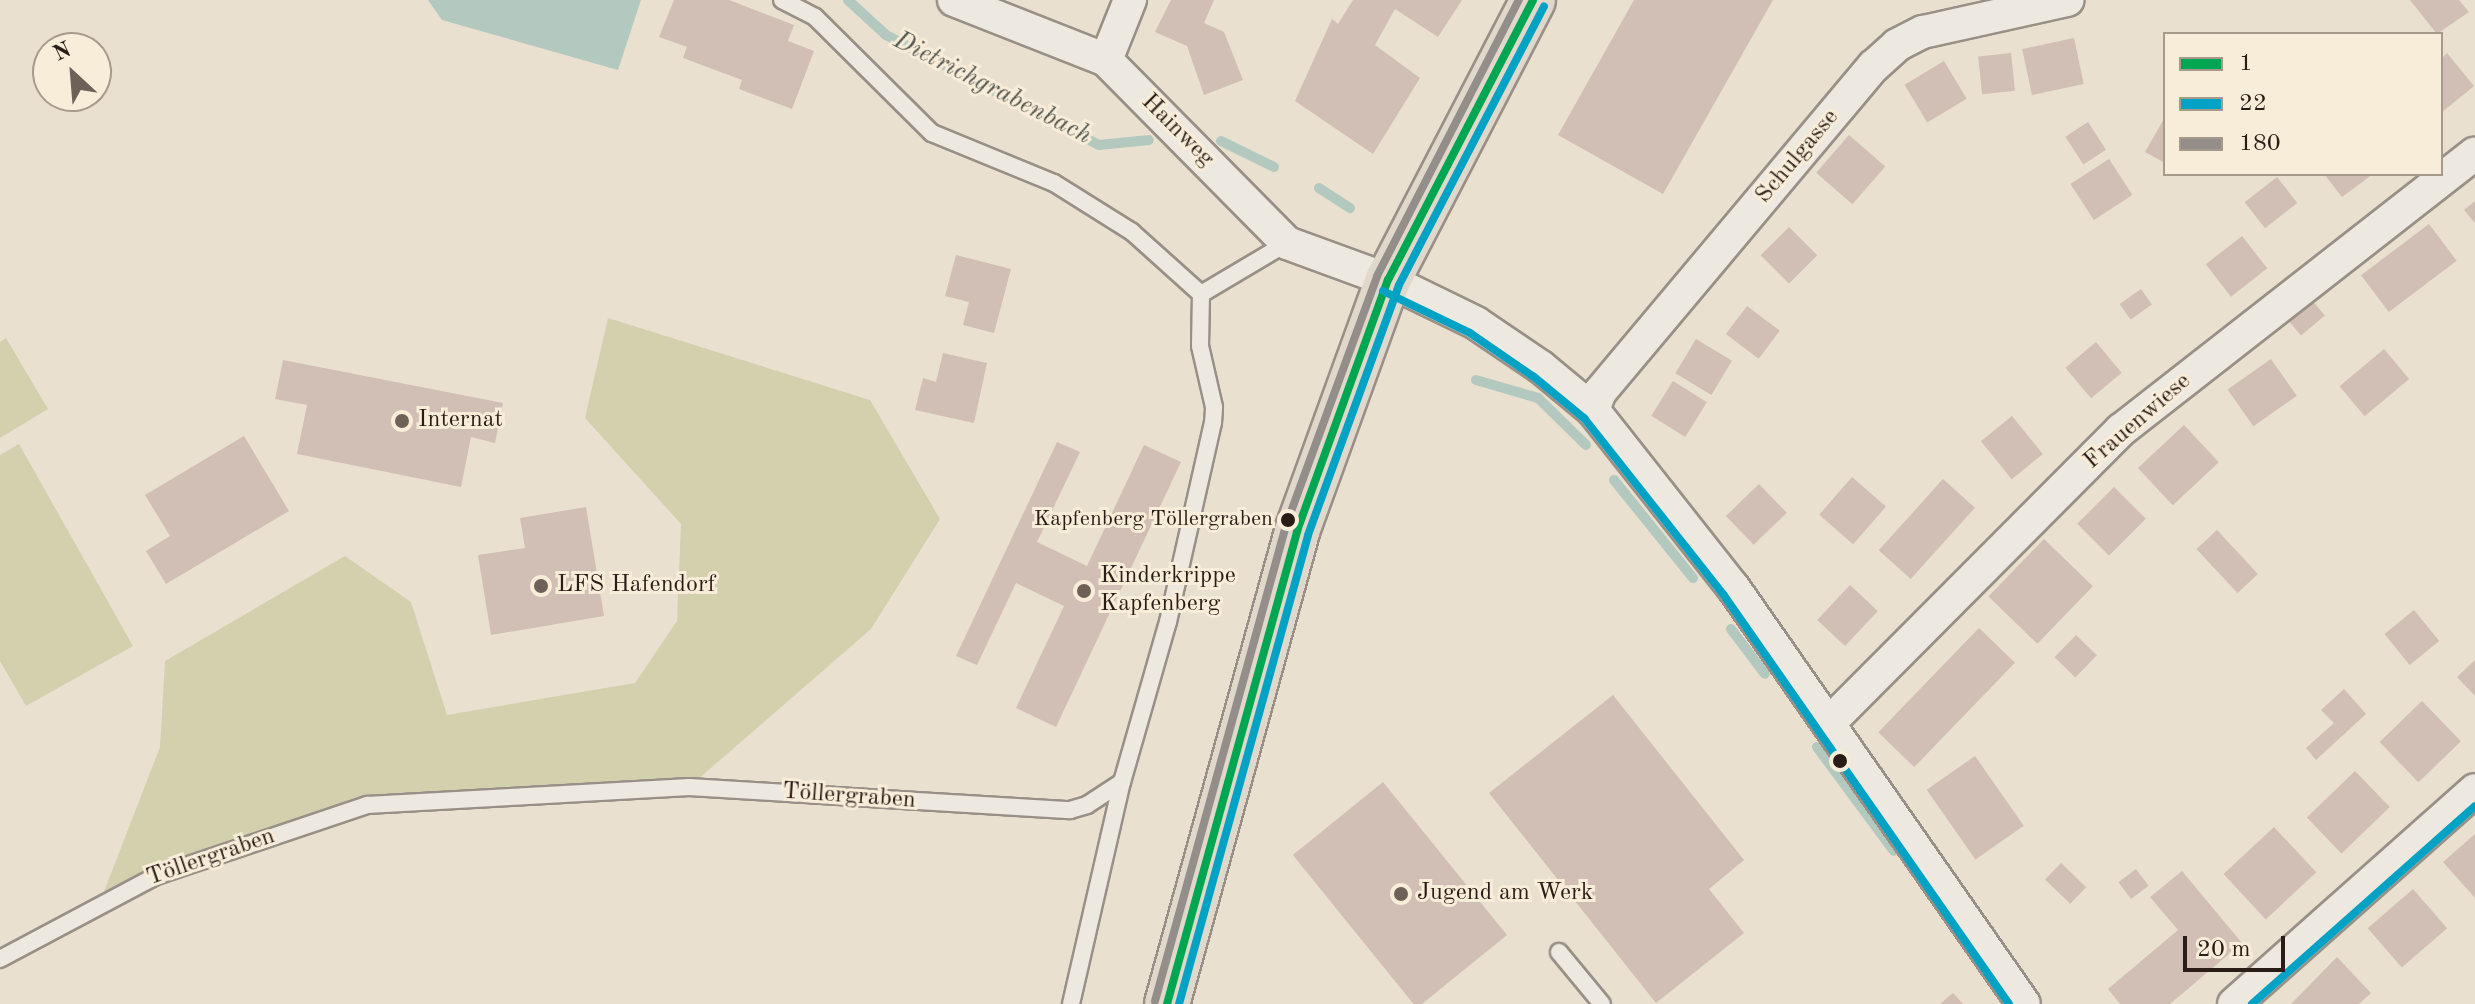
<!DOCTYPE html>
<html>
<head>
<meta charset="utf-8">
<style>
  body { margin:0 }
  #map { position:relative; width:2475px; height:1004px; overflow:hidden; background:#eae0d0; font-family:"Old Standard TT",serif }
  div>[style] { position:absolute }
  .green>* { inset:0; background:#d3d0ad }
  .water>* { inset:0; background:#b3c8be }
  .stream>* { height:10px; margin:-5px; padding:0 5px; transform-origin:5px; border-radius:5px; background:#b3c8be }
  .building>* { inset:0; background:#d1beb4; transform-origin:0 0 }
  .roads { filter:drop-shadow(2px 0 #989086) drop-shadow(-2px 0 #989086) drop-shadow(0 2px #989086) drop-shadow(0 -2px #989086) }
  .lane>* { height:16px; margin:-8px; padding:0 8px; transform-origin:8px; border-radius:8px; background:#ede8e0 }
  .street>* { height:32px; margin:-16px; padding:0 16px; transform-origin:16px; border-radius:16px; background:#ede8e0 }
  .primary>* { height:44px; margin:-22px; padding:0 22px; transform-origin:22px; border-radius:22px; background:#e0d8ca }
  .bus-1>* { height:8px; margin:-4px; padding:0 4px; transform-origin:4px; border-radius:4px; background:#00a651 }
  .bus-2>* { height:8px; margin:-4px; padding:0 4px; transform-origin:4px; border-radius:4px; background:#02a2c5 }
  .bus-3>* { height:8px; margin:-4px; padding:0 4px; transform-origin:4px; border-radius:4px; background:#948e8b }
  .dots>* { width:22px; height:22px; translate:-50% -50%; box-sizing:border-box; border:4px solid #f8edd9; border-radius:50% }
  span { translate:-50% -50%; white-space:nowrap; text-align:center; line-height:1.15; -webkit-text-stroke:6px #f8edd9; paint-order:stroke }
  .bus-label { font-size:22px; color:#2a1d17 }
  .right { translate:-100% -50%; text-align:right }
  .street-label { font-size:24px; color:#2a1d17 }
  .poi-label { font-size:24px; color:#2a1d17 }
  .left { translate:0 -50%; text-align:left }
  .water-label { font-size:26px; color:#52554f; font-style:italic }
  .legend { position:absolute; left:2163px; top:32px; width:280px; height:144px; box-sizing:border-box; background:#f8edd9; border:2px solid #a69a8b; margin:0; padding:10px 14px; list-style:none; font-size:24px; color:#2a1d17 }
  .legend li { display:flex; align-items:center; gap:16px; height:40px }
  .legend b { width:40px; border:2px solid #a69a8b }
  .north { position:absolute; left:32px; top:32px; width:80px; height:80px; box-sizing:border-box; background:#f8edd9; border:2px solid #a69a8b; border-radius:50%; rotate:334deg; font-size:22px; font-weight:700; line-height:32px; text-align:center; color:#2a1d17 }
  .north::after { content:''; display:block; margin:auto; width:28px; height:36px; background:#6d6158; clip-path:polygon(50% 0,100% 100%,50% 72%,0 100%) }
  .scale { position:absolute; left:2183px; top:936px; width:102px; height:36px; box-sizing:border-box; border:4px solid #2a1d17; border-top:0; padding-left:10px; font-size:24px; line-height:28px; white-space:nowrap; color:#2a1d17; -webkit-text-stroke:6px #f8edd9; paint-order:stroke }
</style>
</head>
<body>
<div id="map">
  <div class="green">
    <i style="clip-path:polygon(608px 318px,870px 400px,940px 519px,871px 629px,689px 787px,367px 805px,100px 902px,160px 747px,165px 661px,345px 556px,411px 602px,447px 715px,635px 683px,677px 621px,681px 524px,585px 418px)"></i>
    <i style="clip-path:polygon(6px 338px,48px 409px,0 438px,0 342px)"></i>
    <i style="clip-path:polygon(19px 444px,133px 646px,26px 706px,0 661px,0 455px)"></i>
  </div>
  <div class="water">
    <i style="clip-path:polygon(428px 0,641px 0,618px 70px,442px 20px)"></i>
  </div>
  <div class="stream">
    <i style="left:848px;top:0;width:52px;rotate:42.6deg"></i>
    <i style="left:886px;top:35px;width:240px;rotate:27.3deg"></i>
    <i style="left:1099px;top:145px;width:50px;rotate:-5.7deg"></i>
    <i style="left:1221px;top:141px;width:59px;rotate:26.1deg"></i>
    <i style="left:1319px;top:188px;width:37px;rotate:33deg"></i>
    <i style="left:1476px;top:380px;width:65px;rotate:16.2deg"></i>
    <i style="left:1538px;top:398px;width:67px;rotate:44.4deg"></i>
    <i style="left:1614px;top:480px;width:126px;rotate:51.1deg"></i>
    <i style="left:1731px;top:629px;width:56px;rotate:52.9deg"></i>
    <i style="left:1817px;top:747px;width:129px;rotate:53.5deg"></i>
  </div>
  <div class="building">
    <i style="clip-path:polygon(674px 0,729px 0,794px 25px,788px 41px,814px 51px,792px 109px,739px 89px,742px 80px,683px 58px,687px 47px,659px 37px)"></i>
    <i style="clip-path:polygon(1171px 0,1214px 0,1204px 23px,1224px 32px,1243px 80px,1204px 95px,1187px 46px,1155px 32px)"></i>
    <i style="clip-path:polygon(1353px 0,1462px 0,1438px 37px,1395px 9px,1375px 45px,1420px 78px,1373px 154px,1295px 101px,1332px 19px,1338px 24px)"></i>
    <i style="clip-path:polygon(1634px 0,1773px 0,1663px 194px,1558px 135px)"></i>
    <i style="clip-path:polygon(2410px 0,2459px 0,2469px 12px,2437px 34px)"></i>
    <i style="left:2074px;top:38px;width:47px;height:53px;rotate:78deg"></i>
    <i style="left:2011px;top:53px;width:38px;height:33px;rotate:84deg"></i>
    <i style="clip-path:polygon(2447px 53px,2474px 86px,2441px 113px,2441px 59px)"></i>
    <i style="left:1944px;top:61px;width:44px;height:46px;rotate:59deg"></i>
    <i style="clip-path:polygon(2165px 117px,2165px 163px,2145px 152px)"></i>
    <i style="left:2088px;top:122px;width:33px;height:27px;rotate:57deg"></i>
    <i style="left:1849px;top:135px;width:48px;height:50px;rotate:41deg"></i>
    <i style="left:2109px;top:159px;width:43px;height:46px;rotate:57deg"></i>
    <i style="clip-path:polygon(2324px 174px,2373px 174px,2342px 197px)"></i>
    <i style="left:2277px;top:177px;width:33px;height:41px;rotate:52deg"></i>
    <i style="clip-path:polygon(2475px 201px,2475px 223px,2464px 210px)"></i>
    <i style="left:2429px;top:224px;width:46px;height:85px;rotate:53deg"></i>
    <i style="left:1789px;top:227px;width:40px;height:40px;rotate:45deg"></i>
    <i style="left:2242px;top:236px;width:41px;height:46px;rotate:52deg"></i>
    <i style="clip-path:polygon(956px 255px,1011px 269px,994px 333px,963px 325px,969px 302px,945px 296px)"></i>
    <i style="left:2141px;top:289px;width:19px;height:26px;rotate:55deg"></i>
    <i style="left:2310px;top:298px;width:23px;height:31px;rotate:50deg"></i>
    <i style="left:1747px;top:306px;width:41px;height:35px;rotate:37deg"></i>
    <i style="left:1696px;top:339px;width:42px;height:40px;rotate:31deg"></i>
    <i style="left:2096px;top:342px;width:40px;height:40px;rotate:50deg"></i>
    <i style="left:2384px;top:349px;width:39px;height:58px;rotate:50deg"></i>
    <i style="clip-path:polygon(943px 353px,987px 363px,974px 423px,915px 410px,923px 378px,936px 382px)"></i>
    <i style="left:2271px;top:359px;width:45px;height:53px;rotate:55deg"></i>
    <i style="clip-path:polygon(283px 360px,503px 403px,495px 443px,471px 437px,461px 487px,297px 454px,307px 405px,275px 399px)"></i>
    <i style="left:1673px;top:381px;width:40px;height:41px;rotate:32deg"></i>
    <i style="left:2012px;top:416px;width:49px;height:40px;rotate:51deg"></i>
    <i style="left:2184px;top:425px;width:51px;height:63px;rotate:47deg"></i>
    <i style="clip-path:polygon(244px 436px,289px 511px,166px 584px,146px 551px,170px 536px,145px 495px)"></i>
    <i style="clip-path:polygon(1057px 442px,1080px 452px,1037px 542px,1087px 566px,1144px 445px,1181px 462px,1056px 727px,1016px 708px,1064px 606px,1016px 583px,977px 665px,956px 656px)"></i>
    <i style="left:1852px;top:477px;width:45px;height:50px;rotate:41deg"></i>
    <i style="left:1943px;top:479px;width:43px;height:96px;rotate:42deg"></i>
    <i style="left:1759px;top:484px;width:40px;height:46px;rotate:46deg"></i>
    <i style="left:2114px;top:487px;width:45px;height:52px;rotate:45deg"></i>
    <i style="clip-path:polygon(586px 507px,604px 616px,491px 635px,478px 555px,525px 548px,520px 518px)"></i>
    <i style="left:2217px;top:530px;width:60px;height:28px;rotate:47deg"></i>
    <i style="left:2044px;top:539px;width:68px;height:80px;rotate:44deg"></i>
    <i style="left:1850px;top:585px;width:38px;height:48px;rotate:43deg"></i>
    <i style="left:2414px;top:610px;width:40px;height:38px;rotate:51deg"></i>
    <i style="left:1979px;top:628px;width:50px;height:145px;rotate:44deg"></i>
    <i style="left:2076px;top:635px;width:29px;height:31px;rotate:44deg"></i>
    <i style="clip-path:polygon(2475px 660px,2475px 696px,2457px 677px)"></i>
    <i style="clip-path:polygon(2344px 689px,2366px 714px,2316px 760px,2306px 748px,2334px 723px,2321px 710px)"></i>
    <i style="clip-path:polygon(1613px 695px,1744px 860px,1709px 889px,1744px 933px,1656px 1003px,1489px 793px)"></i>
    <i style="left:2422px;top:701px;width:56px;height:59px;rotate:46deg"></i>
    <i style="left:1975px;top:756px;width:85px;height:59px;rotate:55deg"></i>
    <i style="left:2355px;top:771px;width:50px;height:67px;rotate:46deg"></i>
    <i style="left:1383px;top:782px;width:197px;height:116px;rotate:51deg"></i>
    <i style="left:2274px;top:827px;width:62px;height:69px;rotate:47deg"></i>
    <i style="clip-path:polygon(2475px 834px,2475px 898px,2443px 862px)"></i>
    <i style="left:2061px;top:863px;width:35px;height:23px;rotate:44deg"></i>
    <i style="left:2136px;top:869px;width:21px;height:22px;rotate:53deg"></i>
    <i style="clip-path:polygon(2182px 871px,2242px 943px,2170px 1004px,2120px 1004px,2108px 989px,2178px 930px,2150px 897px)"></i>
    <i style="left:2413px;top:889px;width:52px;height:60px;rotate:49deg"></i>
    <i style="clip-path:polygon(2337px 957px,2371px 993px,2359px 1004px,2291px 1004px)"></i>
    <i style="clip-path:polygon(1953px 993px,1963px 1004px,1940px 1004px)"></i>
  </div>
  <div class="roads">
    <div class="lane">
      <i style="left:782px;top:0;width:37px;rotate:27deg"></i>
      <i style="left:815px;top:17px;width:165px;rotate:44.8deg"></i>
      <i style="left:932px;top:133px;width:132px;rotate:22.3deg"></i>
      <i style="left:1054px;top:183px;width:92px;rotate:32.1deg"></i>
      <i style="left:1132px;top:232px;width:93px;rotate:41.9deg"></i>
      <i style="left:1559px;top:952px;width:67px;rotate:50.4deg"></i>
      <i style="left:0;top:959px;width:177px;rotate:-28deg"></i>
      <i style="left:156px;top:876px;width:223px;rotate:-18.6deg"></i>
      <i style="left:367px;top:805px;width:323px;rotate:-3.2deg"></i>
      <i style="left:689px;top:787px;width:382px;rotate:3.5deg"></i>
      <i style="left:1070px;top:810px;width:18px;rotate:-16deg"></i>
      <i style="left:1087px;top:805px;width:42px;rotate:-33.3deg"></i>
      <i style="left:1071px;top:1004px;width:228px;rotate:-77.1deg"></i>
      <i style="left:1122px;top:782px;width:166px;rotate:-74deg"></i>
      <i style="left:1168px;top:622px;width:204px;rotate:-77.3deg"></i>
      <i style="left:1213px;top:423px;width:16px;rotate:-86deg"></i>
      <i style="left:1214px;top:407px;width:63px;rotate:-102.9deg"></i>
      <i style="left:1200px;top:346px;width:52px;rotate:-88.9deg"></i>
      <i style="left:1201px;top:294px;width:100px;rotate:-30.7deg"></i>
    </div>
    <div class="street">
      <i style="left:954px;top:0;width:163px;rotate:21.5deg"></i>
      <i style="left:1106px;top:60px;width:257px;rotate:45.3deg"></i>
      <i style="left:1287px;top:243px;width:108px;rotate:20.1deg"></i>
      <i style="left:1388px;top:280px;width:98px;rotate:26deg"></i>
      <i style="left:1476px;top:323px;width:78px;rotate:34.1deg"></i>
      <i style="left:1541px;top:367px;width:67px;rotate:39.6deg"></i>
      <i style="left:1593px;top:410px;width:226px;rotate:51.7deg"></i>
      <i style="left:1733px;top:587px;width:508px;rotate:55.09deg"></i>
      <i style="left:1106px;top:60px;width:65px;rotate:-68.2deg"></i>
      <i style="left:1593px;top:410px;width:19px;rotate:-69deg"></i>
      <i style="left:1600px;top:392px;width:426px;rotate:-50deg"></i>
      <i style="left:1874px;top:66px;width:31px;rotate:-42deg"></i>
      <i style="left:1897px;top:45px;width:29px;rotate:-27deg"></i>
      <i style="left:1923px;top:32px;width:148px;rotate:-12.5deg"></i>
      <i style="left:1829px;top:723px;width:414px;rotate:-45.1deg"></i>
      <i style="left:2121px;top:430px;width:449px;rotate:-38deg"></i>
      <i style="left:2234px;top:1004px;width:322px;rotate:-41.6deg"></i>
    </div>
    <div class="primary">
      <i style="left:1167px;top:1004px;width:491px;rotate:-74.6deg"></i>
      <i style="left:1297px;top:531px;width:267px;rotate:-70.1deg"></i>
      <i style="left:1388px;top:280px;width:315px;rotate:-62.6deg"></i>
    </div>
  </div>
  <div class="bus-1">
    <i style="left:1167px;top:1004px;width:491px;rotate:-74.6deg"></i>
    <i style="left:1297px;top:531px;width:267px;rotate:-70.1deg"></i>
    <i style="left:1388px;top:280px;width:315px;rotate:-62.6deg"></i>
  </div>
  <div class="bus-2">
    <i style="left:1383px;top:291px;width:97px;rotate:25.8deg"></i>
    <i style="left:1470px;top:333px;width:78px;rotate:34.5deg"></i>
    <i style="left:1534px;top:377px;width:65px;rotate:39.4deg"></i>
    <i style="left:1584px;top:418px;width:224px;rotate:51.7deg"></i>
    <i style="left:1723px;top:594px;width:500px;rotate:55.1deg"></i>
    <i style="left:1179px;top:1004px;width:486px;rotate:-74.6deg"></i>
    <i style="left:1308px;top:535px;width:266px;rotate:-70deg"></i>
    <i style="left:1399px;top:285px;width:314px;rotate:-62.5deg"></i>
    <i style="left:2252px;top:1004px;width:298px;rotate:-41.6deg"></i>
  </div>
  <div class="bus-3">
    <i style="left:1155px;top:1001px;width:491px;rotate:-74.6deg"></i>
    <i style="left:1285px;top:528px;width:268px;rotate:-69.9deg"></i>
    <i style="left:1377px;top:276px;width:310px;rotate:-62.8deg"></i>
  </div>
  <div class="dots">
    <i style="left:402px;top:421px;background:#6d6158"></i>
    <i style="left:1288px;top:520px;background:#2a1d17"></i>
    <i style="left:541px;top:586px;background:#6d6158"></i>
    <i style="left:1084px;top:591px;background:#6d6158"></i>
    <i style="left:1840px;top:761px;background:#2a1d17"></i>
    <i style="left:1401px;top:894px;background:#6d6158"></i>
  </div>
  <div class="bus-label">
    <span class="right" style="left:1273px;top:520px">Kapfenberg Töllergraben</span>
  </div>
  <div class="street-label">
    <span style="left:1177px;top:131px;rotate:45deg">Hainweg</span>
    <span style="left:1798px;top:157px;rotate:-50deg">Schulgasse</span>
    <span style="left:2138px;top:422px;rotate:-41deg">Frauenwiese</span>
    <span style="left:849px;top:797px;rotate:4deg">Töllergraben</span>
    <span style="left:211px;top:858px;rotate:-19deg">Töllergraben</span>
  </div>
  <div class="poi-label">
    <span class="left" style="left:418px;top:421px">Internat</span>
    <span class="left" style="left:1100px;top:591px">Kinderkrippe<br>Kapfenberg</span>
    <span class="left" style="left:557px;top:586px">LFS Hafendorf</span>
    <span class="left" style="left:1417px;top:894px">Jugend am Werk</span>
  </div>
  <div class="water-label">
    <span style="left:992px;top:89px;rotate:27deg">Dietrichgrabenbach</span>
  </div>
  <ul class="legend">
  <li><b style="height:10px;background:#00a651"></b>1</li>
  <li><b style="height:10px;background:#02a2c5"></b>22</li>
  <li><b style="height:10px;background:#948e8b"></b>180</li>
  </ul>
  <div class="north">N</div>
  <div class="scale">20 m</div>
</div>
</body>
</html>
